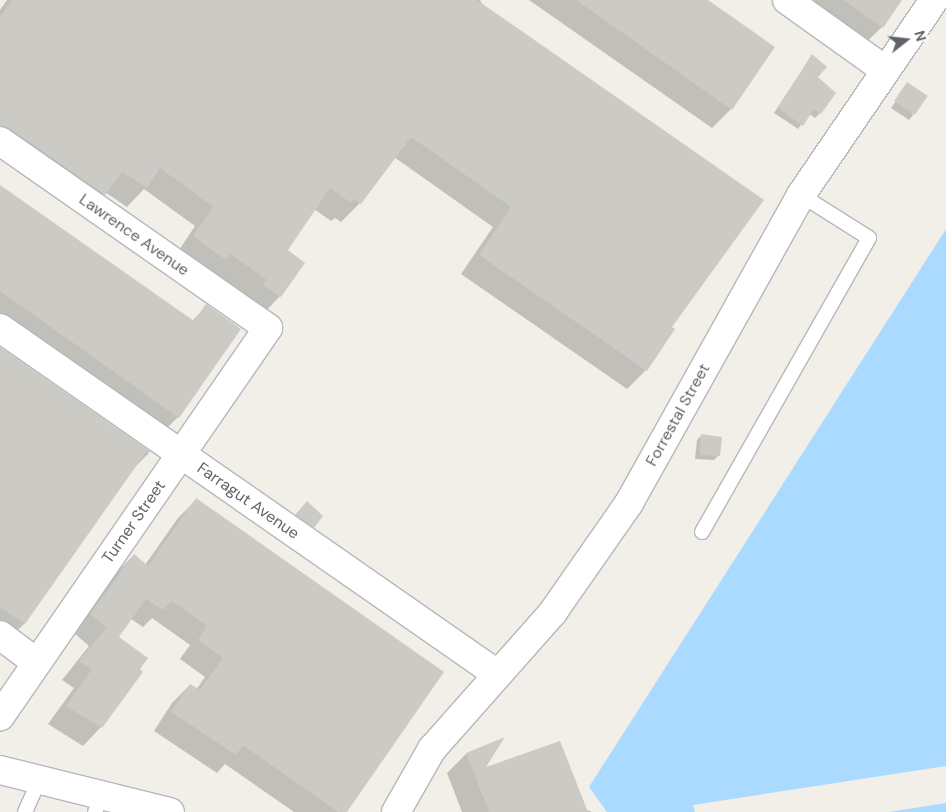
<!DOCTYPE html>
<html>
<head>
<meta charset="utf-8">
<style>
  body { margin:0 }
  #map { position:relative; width:946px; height:812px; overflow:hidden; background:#f1efe8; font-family:"DM Sans",sans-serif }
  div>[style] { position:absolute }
  .water>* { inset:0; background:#aadaff }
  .pier>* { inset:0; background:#f1efe8 }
  .shadow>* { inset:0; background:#0003 }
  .building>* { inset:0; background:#cccac5; transform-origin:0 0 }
  .roads { filter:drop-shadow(1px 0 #b5b8bc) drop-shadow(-1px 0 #b5b8bc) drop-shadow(0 1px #b5b8bc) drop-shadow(0 -1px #b5b8bc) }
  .service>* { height:14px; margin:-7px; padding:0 7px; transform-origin:7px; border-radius:7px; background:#fff }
  .minor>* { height:28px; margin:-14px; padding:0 14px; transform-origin:14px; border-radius:14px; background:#fff }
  span { translate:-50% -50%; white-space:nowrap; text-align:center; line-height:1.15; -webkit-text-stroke:4px #fff; paint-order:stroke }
  .street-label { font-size:16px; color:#5f6368 }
  .north { position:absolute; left:881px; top:15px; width:50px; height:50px; -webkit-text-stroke:4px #fff; paint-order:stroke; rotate:74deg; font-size:14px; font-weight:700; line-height:20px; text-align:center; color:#5f6368 }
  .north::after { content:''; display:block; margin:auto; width:18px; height:22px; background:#5f6368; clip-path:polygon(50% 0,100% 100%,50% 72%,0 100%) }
</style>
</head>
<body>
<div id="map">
  <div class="water">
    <i style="clip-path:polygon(946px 229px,946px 812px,607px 812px,589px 787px,610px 747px)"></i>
  </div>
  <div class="pier">
    <i style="clip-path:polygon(946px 226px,946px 229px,589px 787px,608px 746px)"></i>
    <i style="clip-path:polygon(946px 766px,946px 803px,889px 812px,695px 812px,693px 805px)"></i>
  </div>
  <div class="shadow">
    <i style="clip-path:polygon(7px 0,480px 0,670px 327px,646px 370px,627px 389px,461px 274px,493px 227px,394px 157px,360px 203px,341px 222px,335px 218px,331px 221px,314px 209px,286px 251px,303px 263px,280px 296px,261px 316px,175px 256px,195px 226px,144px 189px,127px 207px,105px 192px,85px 213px,0 156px,0 10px)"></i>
    <i style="clip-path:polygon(529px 0,706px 0,731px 109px,712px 128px)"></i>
    <i style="clip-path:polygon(798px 0,901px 0,882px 27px,862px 46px)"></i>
    <i style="clip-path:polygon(812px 55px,820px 113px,815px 118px,809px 114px,798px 129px,774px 113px)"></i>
    <i style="clip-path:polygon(908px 84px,913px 115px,909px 120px,891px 108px)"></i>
    <i style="clip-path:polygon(0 186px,192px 321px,207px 306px,178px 417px,160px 435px,0 322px)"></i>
    <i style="clip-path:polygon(0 348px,149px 453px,133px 469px,24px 624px,4px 643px,0 640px)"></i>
    <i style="clip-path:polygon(702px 435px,719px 455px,714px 460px,695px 459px,697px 440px)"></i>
    <i style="clip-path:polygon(196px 500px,346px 812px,294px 812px,225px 764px,217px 773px,154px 731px,172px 703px,190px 685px,196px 690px,205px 677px,180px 659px,190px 645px,152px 618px,143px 627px,131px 619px,117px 638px,101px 727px,83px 746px,48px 724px,74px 688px,62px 680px,89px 646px,73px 632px,115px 574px,134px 555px,145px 565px,178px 518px)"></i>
    <i style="clip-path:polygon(303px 507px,313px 527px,308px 531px,292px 520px)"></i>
    <i style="clip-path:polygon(502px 740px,482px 770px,592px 812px,462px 812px,447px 773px,466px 754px)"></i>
  </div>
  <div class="building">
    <i style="clip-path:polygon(12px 0,477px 0,764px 200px,672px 327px,675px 329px,647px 371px,479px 255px,511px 207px,411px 137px,361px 204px,354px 199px,351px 203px,330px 188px,288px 250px,305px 263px,281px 297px,263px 285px,266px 279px,230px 254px,226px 260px,193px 236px,213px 207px,160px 168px,147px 188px,122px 172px,105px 195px,9px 128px,0 126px,0 17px)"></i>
    <i style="clip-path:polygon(576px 0,708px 0,775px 47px,732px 110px)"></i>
    <i style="clip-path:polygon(844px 0,902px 0,883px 28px)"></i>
    <i style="clip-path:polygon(812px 54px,827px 67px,818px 77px,836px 93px,821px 114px,814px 109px,803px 126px,778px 108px)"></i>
    <i style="left:907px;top:82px;width:25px;height:23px;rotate:34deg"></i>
    <i style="clip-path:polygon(0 185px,194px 321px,206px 304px,241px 329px,179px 418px,0 291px)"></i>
    <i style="clip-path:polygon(0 347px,151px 452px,146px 452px,25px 624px,0 607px)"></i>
    <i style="clip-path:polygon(701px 434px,722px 437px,720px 456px,700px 455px)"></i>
    <i style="clip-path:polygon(196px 498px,444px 672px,347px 812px,338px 812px,243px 745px,236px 755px,171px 712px,190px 684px,200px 690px,223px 658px,198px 640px,207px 626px,172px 601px,163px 610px,146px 599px,119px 637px,148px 658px,140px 669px,143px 672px,102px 728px,66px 706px,92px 669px,79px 661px,106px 628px,115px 635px,90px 614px,134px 554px,148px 566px)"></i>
    <i style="clip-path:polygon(307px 501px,323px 516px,314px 528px,295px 515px)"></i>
    <i style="clip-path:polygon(505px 737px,486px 767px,560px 741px,588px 812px,489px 812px,466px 753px)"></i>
  </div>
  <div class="roads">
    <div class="service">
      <i style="left:702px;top:532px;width:338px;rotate:-60.4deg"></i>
      <i style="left:869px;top:238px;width:80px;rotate:-147.7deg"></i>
      <i style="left:25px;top:812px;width:35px;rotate:-66deg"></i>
      <i style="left:95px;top:812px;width:18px;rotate:-68deg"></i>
    </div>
    <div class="minor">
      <i style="left:787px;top:0;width:120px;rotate:35.5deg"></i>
      <i style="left:0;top:141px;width:327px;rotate:34.9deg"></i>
      <i style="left:268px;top:328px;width:472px;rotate:124.6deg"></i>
      <i style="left:0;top:328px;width:606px;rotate:34.84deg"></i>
      <i style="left:0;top:635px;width:46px;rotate:37.1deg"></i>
      <i style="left:0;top:770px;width:175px;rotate:13.9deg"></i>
      <i style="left:396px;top:812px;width:73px;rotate:-60.3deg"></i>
      <i style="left:432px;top:749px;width:183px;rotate:-48.5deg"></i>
      <i style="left:553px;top:612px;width:133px;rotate:-55.1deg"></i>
      <i style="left:629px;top:503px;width:353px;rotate:-60.8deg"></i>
      <i style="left:801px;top:195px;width:236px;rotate:-55.7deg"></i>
    </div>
  </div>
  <div class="street-label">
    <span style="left:134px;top:235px;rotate:35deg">Lawrence Avenue</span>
    <span style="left:678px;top:415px;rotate:-61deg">Forrestal Street</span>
    <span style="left:248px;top:501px;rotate:35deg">Farragut Avenue</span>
    <span style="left:134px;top:522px;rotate:-55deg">Turner Street</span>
  </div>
  <div class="north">N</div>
</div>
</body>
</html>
